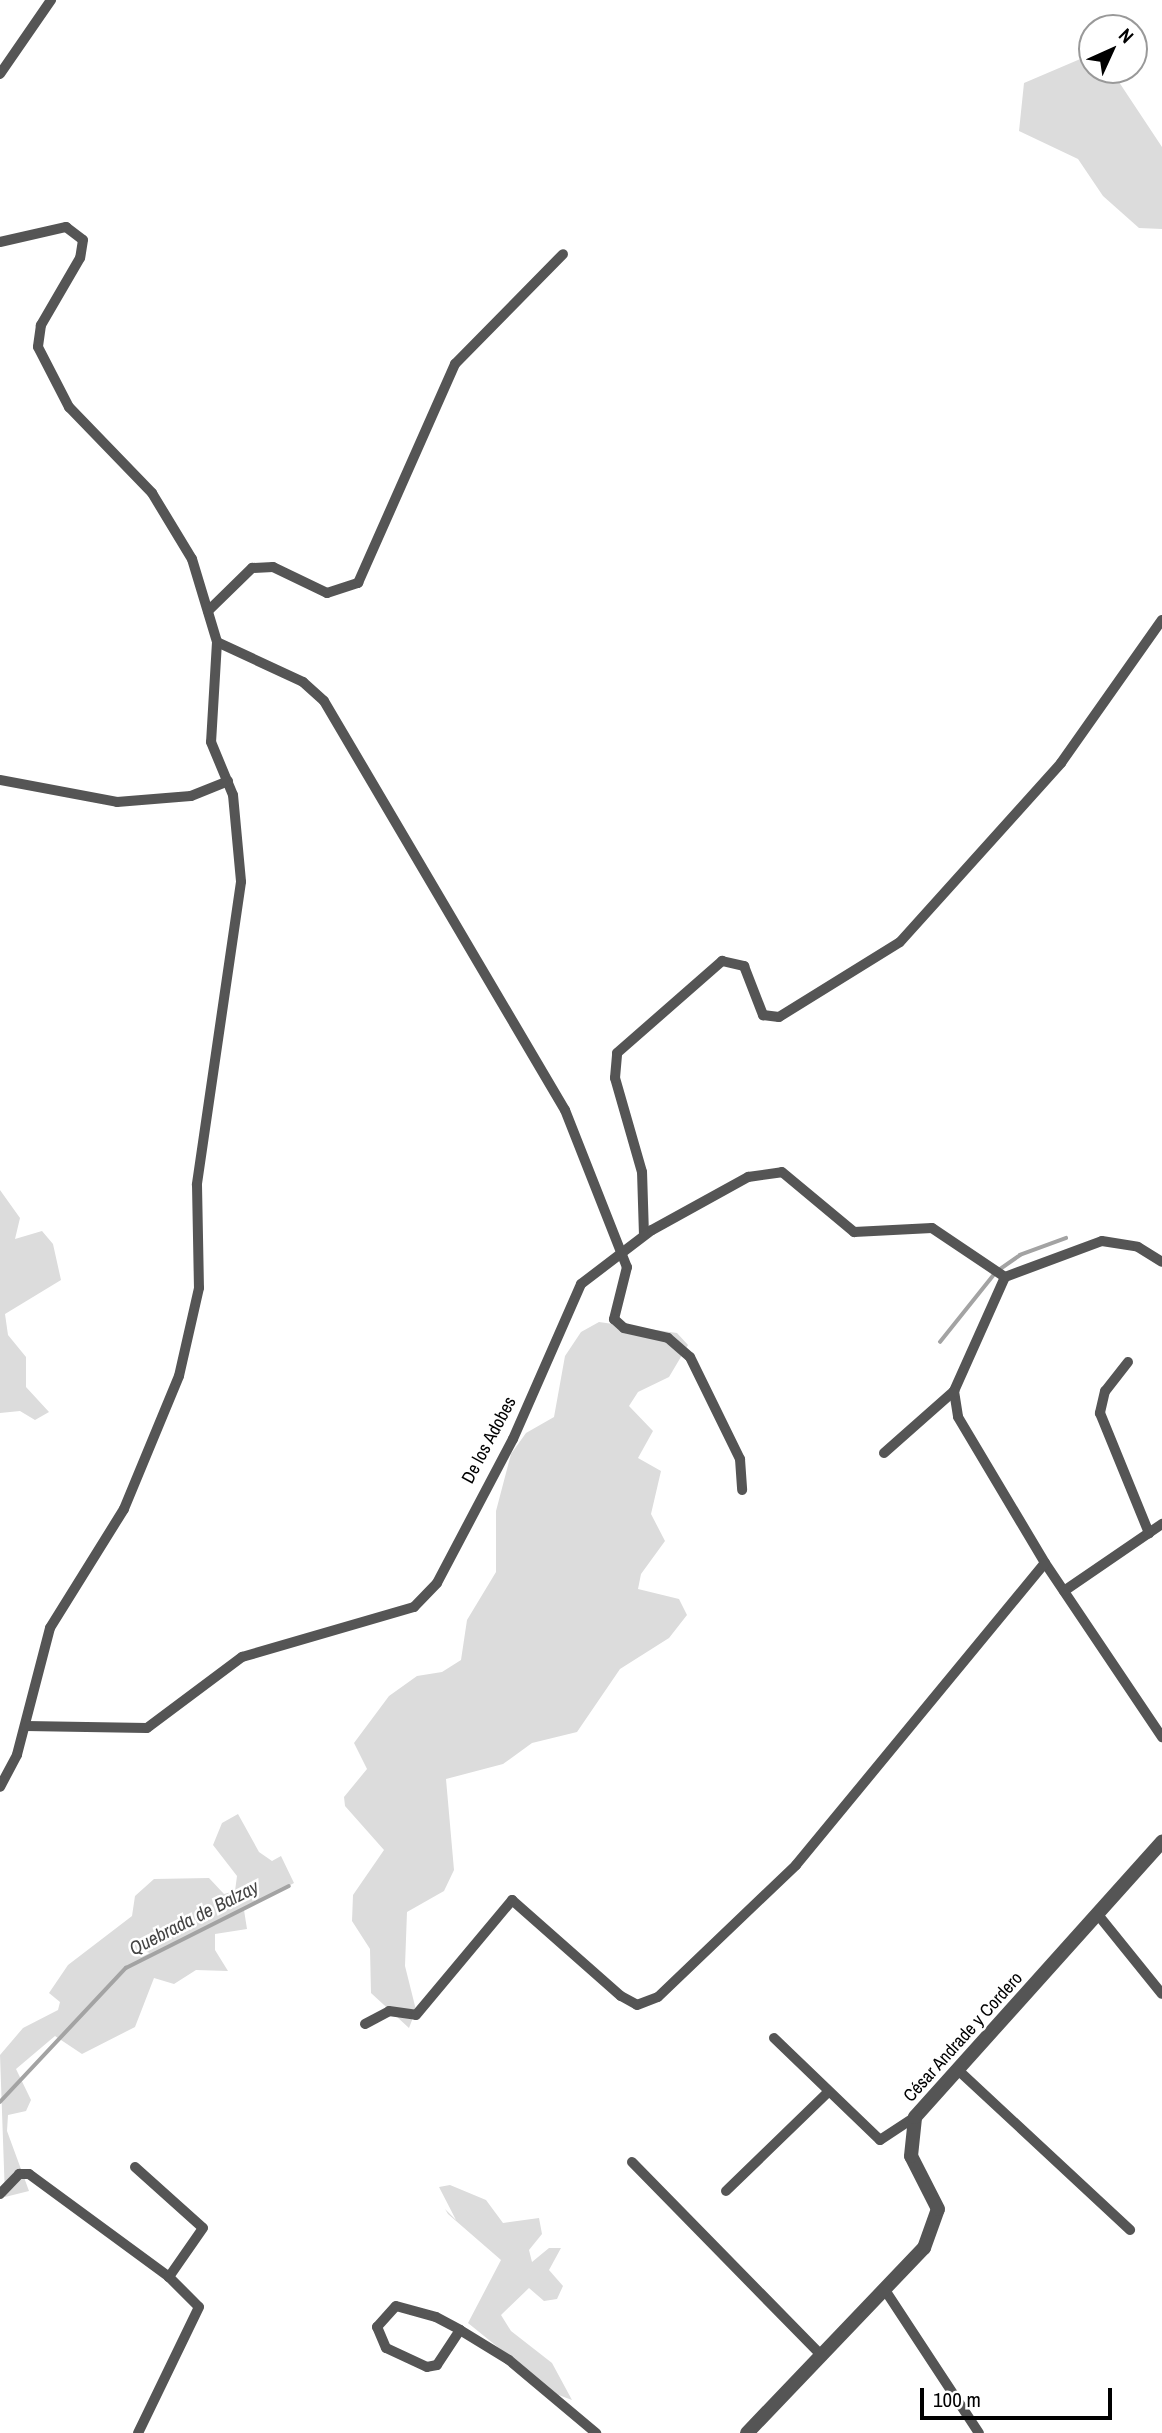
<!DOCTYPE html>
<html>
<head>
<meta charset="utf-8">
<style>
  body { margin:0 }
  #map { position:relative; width:1162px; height:2433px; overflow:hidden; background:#fff; font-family:"Archivo Narrow",sans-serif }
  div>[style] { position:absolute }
  .green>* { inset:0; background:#dcdcdc }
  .stream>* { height:3.5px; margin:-1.75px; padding:0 1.75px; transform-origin:1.75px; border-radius:1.75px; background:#a3a3a3 }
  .minor>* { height:10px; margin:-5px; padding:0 5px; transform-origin:5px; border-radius:5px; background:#555 }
  .tertiary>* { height:14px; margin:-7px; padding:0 7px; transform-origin:7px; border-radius:7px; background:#555 }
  span { translate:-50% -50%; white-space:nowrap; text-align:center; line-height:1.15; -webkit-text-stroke:5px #fff; paint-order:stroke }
  .street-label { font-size:18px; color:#000 }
  .water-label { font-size:19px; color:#444; font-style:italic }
  .north { position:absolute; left:1078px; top:14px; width:70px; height:70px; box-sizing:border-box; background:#fff; border:2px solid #999; border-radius:50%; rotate:45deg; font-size:19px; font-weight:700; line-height:28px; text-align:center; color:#000 }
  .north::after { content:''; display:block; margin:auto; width:24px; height:32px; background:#000; clip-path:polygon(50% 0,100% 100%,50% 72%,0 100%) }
  .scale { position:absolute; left:920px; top:2388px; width:192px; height:32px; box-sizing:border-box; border:4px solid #000; border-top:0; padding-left:9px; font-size:21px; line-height:24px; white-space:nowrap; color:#000; -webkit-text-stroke:5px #fff; paint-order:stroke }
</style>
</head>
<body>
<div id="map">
  <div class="green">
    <i style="clip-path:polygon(1092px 54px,1092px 70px,1111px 70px,1162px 147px,1162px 229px,1139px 228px,1103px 196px,1078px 159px,1019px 131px,1024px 83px)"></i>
    <i style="clip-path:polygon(0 1190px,20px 1218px,15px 1239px,42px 1231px,53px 1244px,61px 1280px,5px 1314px,8px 1335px,26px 1357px,26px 1387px,49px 1412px,35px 1420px,20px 1411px,0 1413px)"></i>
    <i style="clip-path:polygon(599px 1322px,677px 1333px,688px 1345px,669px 1377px,638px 1392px,629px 1406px,653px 1431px,638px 1458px,661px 1471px,651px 1514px,665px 1541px,641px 1574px,638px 1589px,679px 1599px,687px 1615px,669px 1638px,620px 1669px,577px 1732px,532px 1743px,503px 1764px,446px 1779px,454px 1870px,444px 1891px,407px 1912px,405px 1966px,416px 2010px,409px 2028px,371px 1993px,370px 1949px,352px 1921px,353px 1895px,384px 1850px,345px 1806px,344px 1797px,367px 1769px,354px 1743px,389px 1696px,417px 1676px,442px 1672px,461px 1660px,467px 1620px,496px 1572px,496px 1511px,511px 1454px,526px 1433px,554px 1417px,565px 1356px,581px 1332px)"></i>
    <i style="clip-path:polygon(238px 1814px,259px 1852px,272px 1861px,281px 1856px,294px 1883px,244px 1910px,247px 1929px,215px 1934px,215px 1950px,228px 1971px,196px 1970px,174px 1984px,154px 1978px,135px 2027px,82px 2054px,55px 2036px,16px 2069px,31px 2100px,26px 2111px,8px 2115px,7px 2131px,29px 2191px,5px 2197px,0 2055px,23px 2028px,58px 2010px,60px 2002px,49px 1993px,68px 1965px,132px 1916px,135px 1896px,154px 1879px,209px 1878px,224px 1894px,235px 1891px,237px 1876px,213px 1845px,222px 1823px)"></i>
    <i style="clip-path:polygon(450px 2185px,486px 2200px,503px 2223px,539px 2218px,542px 2234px,529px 2250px,532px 2262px,549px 2248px,561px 2248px,549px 2270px,563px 2286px,557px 2299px,544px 2301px,529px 2288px,501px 2315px,511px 2331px,552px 2363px,572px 2400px,556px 2394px,468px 2323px,501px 2260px,448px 2214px,445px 2209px,456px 2220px,439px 2187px)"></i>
  </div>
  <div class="stream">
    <i style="left:940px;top:1342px;width:90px;rotate:-51.3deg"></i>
    <i style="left:996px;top:1272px;width:29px;rotate:-35deg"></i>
    <i style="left:1020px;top:1255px;width:49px;rotate:-20.3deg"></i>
    <i style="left:0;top:2102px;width:184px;rotate:-46.8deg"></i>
    <i style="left:126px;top:1968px;width:182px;rotate:-26.7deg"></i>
  </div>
  <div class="minor">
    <i style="left:0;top:74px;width:90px;rotate:-55.4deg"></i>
    <i style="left:0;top:242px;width:68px;rotate:-12.8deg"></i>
    <i style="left:66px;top:227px;width:21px;rotate:37deg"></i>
    <i style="left:83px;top:240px;width:18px;rotate:99deg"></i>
    <i style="left:80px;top:258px;width:78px;rotate:120.2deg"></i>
    <i style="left:41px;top:325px;width:22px;rotate:98deg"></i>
    <i style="left:38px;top:347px;width:68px;rotate:62.7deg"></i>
    <i style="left:69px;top:407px;width:120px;rotate:46deg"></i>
    <i style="left:152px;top:493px;width:77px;rotate:58.8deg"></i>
    <i style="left:192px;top:559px;width:87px;rotate:73.2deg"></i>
    <i style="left:217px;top:642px;width:100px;rotate:93.4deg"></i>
    <i style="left:211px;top:742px;width:57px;rotate:67.5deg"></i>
    <i style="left:233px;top:795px;width:87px;rotate:84.7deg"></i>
    <i style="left:241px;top:882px;width:306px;rotate:98.3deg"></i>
    <i style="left:197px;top:1185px;width:103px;rotate:88.9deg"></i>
    <i style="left:199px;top:1288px;width:90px;rotate:102.8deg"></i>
    <i style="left:179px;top:1376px;width:144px;rotate:112.5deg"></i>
    <i style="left:124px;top:1509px;width:140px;rotate:121.9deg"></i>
    <i style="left:50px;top:1628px;width:131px;rotate:104.6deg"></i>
    <i style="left:17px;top:1755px;width:36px;rotate:118deg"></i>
    <i style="left:208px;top:611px;width:62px;rotate:-44.3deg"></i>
    <i style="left:252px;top:568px;width:21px;rotate:-3deg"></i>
    <i style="left:273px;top:567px;width:60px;rotate:25.7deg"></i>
    <i style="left:327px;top:593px;width:33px;rotate:-18deg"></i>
    <i style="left:358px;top:583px;width:240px;rotate:-66.1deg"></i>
    <i style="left:455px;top:364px;width:154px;rotate:-45.5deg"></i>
    <i style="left:217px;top:642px;width:95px;rotate:24.9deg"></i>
    <i style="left:303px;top:682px;width:28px;rotate:42deg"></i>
    <i style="left:324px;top:701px;width:475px;rotate:59.5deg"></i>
    <i style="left:565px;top:1110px;width:169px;rotate:68.5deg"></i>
    <i style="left:627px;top:1267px;width:54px;rotate:104deg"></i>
    <i style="left:614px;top:1319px;width:13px;rotate:42deg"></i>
    <i style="left:624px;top:1328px;width:45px;rotate:12.8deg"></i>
    <i style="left:668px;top:1338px;width:29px;rotate:41deg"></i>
    <i style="left:690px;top:1357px;width:114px;rotate:63.9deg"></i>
    <i style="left:740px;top:1459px;width:31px;rotate:86deg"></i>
    <i style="left:0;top:780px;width:119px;rotate:10.6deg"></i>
    <i style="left:117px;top:802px;width:74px;rotate:-4.6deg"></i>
    <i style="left:191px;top:796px;width:40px;rotate:-22deg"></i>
    <i style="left:644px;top:1235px;width:63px;rotate:-91.8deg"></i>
    <i style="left:642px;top:1172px;width:98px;rotate:-106deg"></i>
    <i style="left:615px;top:1078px;width:25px;rotate:-85deg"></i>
    <i style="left:617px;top:1053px;width:140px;rotate:-41.2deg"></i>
    <i style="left:722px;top:961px;width:23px;rotate:13deg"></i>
    <i style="left:744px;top:966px;width:53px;rotate:68.8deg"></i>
    <i style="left:763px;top:1015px;width:16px;rotate:7deg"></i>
    <i style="left:779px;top:1017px;width:142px;rotate:-31.8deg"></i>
    <i style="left:900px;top:942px;width:241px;rotate:-48deg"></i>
    <i style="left:1061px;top:763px;width:175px;rotate:-54.8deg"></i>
    <i style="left:1005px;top:1277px;width:125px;rotate:114.1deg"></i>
    <i style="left:954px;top:1391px;width:26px;rotate:81deg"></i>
    <i style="left:958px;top:1417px;width:170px;rotate:59.2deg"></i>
    <i style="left:1045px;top:1563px;width:210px;rotate:56.1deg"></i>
    <i style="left:1005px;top:1277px;width:103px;rotate:-20.4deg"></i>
    <i style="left:1102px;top:1241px;width:36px;rotate:9deg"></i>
    <i style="left:1138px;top:1247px;width:28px;rotate:32deg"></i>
    <i style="left:1128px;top:1362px;width:37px;rotate:128deg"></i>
    <i style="left:1105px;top:1391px;width:23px;rotate:103deg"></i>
    <i style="left:1100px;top:1413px;width:130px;rotate:67.8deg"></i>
    <i style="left:884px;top:1453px;width:94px;rotate:-41.5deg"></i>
    <i style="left:1064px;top:1591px;width:119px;rotate:-34.4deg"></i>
    <i style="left:26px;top:1726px;width:121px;rotate:0.9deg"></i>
    <i style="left:147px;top:1728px;width:119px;rotate:-36.8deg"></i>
    <i style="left:242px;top:1657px;width:179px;rotate:-16.2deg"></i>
    <i style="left:414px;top:1607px;width:33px;rotate:-46deg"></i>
    <i style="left:437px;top:1583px;width:163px;rotate:-62.2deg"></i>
    <i style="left:513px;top:1439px;width:169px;rotate:-66.3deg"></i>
    <i style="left:581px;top:1284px;width:89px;rotate:-37.3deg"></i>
    <i style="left:652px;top:1230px;width:110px;rotate:-28.9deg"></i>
    <i style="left:748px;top:1177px;width:34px;rotate:-8deg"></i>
    <i style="left:782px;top:1172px;width:94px;rotate:39.8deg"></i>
    <i style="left:854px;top:1232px;width:78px;rotate:-2.9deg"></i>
    <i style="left:932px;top:1228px;width:88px;rotate:33.9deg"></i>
    <i style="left:1099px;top:1916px;width:100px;rotate:51.1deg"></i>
    <i style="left:365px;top:2024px;width:27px;rotate:-28deg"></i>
    <i style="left:389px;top:2011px;width:27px;rotate:8deg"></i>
    <i style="left:416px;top:2015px;width:150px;rotate:-50.1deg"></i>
    <i style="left:512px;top:1900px;width:145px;rotate:41.4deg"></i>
    <i style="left:621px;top:1996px;width:18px;rotate:29deg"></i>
    <i style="left:637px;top:2005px;width:22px;rotate:-21deg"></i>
    <i style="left:658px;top:1997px;width:191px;rotate:-43.7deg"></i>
    <i style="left:796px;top:1865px;width:391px;rotate:-50.5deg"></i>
    <i style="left:774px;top:2038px;width:147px;rotate:43.9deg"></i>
    <i style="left:880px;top:2140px;width:42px;rotate:-33.3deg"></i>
    <i style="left:958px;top:2070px;width:235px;rotate:42.9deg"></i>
    <i style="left:632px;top:2162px;width:272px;rotate:45.6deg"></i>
    <i style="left:135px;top:2167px;width:91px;rotate:41.9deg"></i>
    <i style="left:203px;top:2228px;width:60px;rotate:124.8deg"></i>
    <i style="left:726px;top:2191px;width:141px;rotate:-44.1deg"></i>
    <i style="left:0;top:2194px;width:28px;rotate:-46deg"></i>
    <i style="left:19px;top:2174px;width:10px"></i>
    <i style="left:29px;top:2174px;width:174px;rotate:36.3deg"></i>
    <i style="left:169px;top:2277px;width:42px;rotate:45deg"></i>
    <i style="left:199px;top:2307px;width:140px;rotate:115.8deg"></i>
    <i style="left:885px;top:2290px;width:171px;rotate:56.7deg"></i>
    <i style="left:460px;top:2330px;width:42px;rotate:123.3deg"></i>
    <i style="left:437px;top:2365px;width:10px;rotate:169deg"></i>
    <i style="left:427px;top:2367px;width:45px;rotate:-155.1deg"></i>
    <i style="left:386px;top:2348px;width:23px;rotate:-113deg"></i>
    <i style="left:377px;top:2327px;width:28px;rotate:-48deg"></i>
    <i style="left:396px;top:2306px;width:41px;rotate:15.4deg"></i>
    <i style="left:436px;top:2317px;width:27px;rotate:28deg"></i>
    <i style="left:460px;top:2330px;width:57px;rotate:31.5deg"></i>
    <i style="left:509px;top:2360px;width:114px;rotate:40deg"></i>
  </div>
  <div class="tertiary">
    <i style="left:747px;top:2433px;width:256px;rotate:-46.3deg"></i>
    <i style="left:924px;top:2248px;width:41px;rotate:-70.3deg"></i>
    <i style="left:938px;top:2209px;width:59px;rotate:-117deg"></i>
    <i style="left:911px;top:2156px;width:39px;rotate:-84deg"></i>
    <i style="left:915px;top:2117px;width:370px;rotate:-48.1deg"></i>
  </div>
  <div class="street-label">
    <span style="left:489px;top:1440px;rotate:-62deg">De los Adobes</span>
    <span style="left:963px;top:2037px;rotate:-48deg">César Andrade y Cordero</span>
  </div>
  <div class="water-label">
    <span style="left:194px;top:1918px;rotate:-27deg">Quebrada de Balzay</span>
  </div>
  <div class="north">N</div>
  <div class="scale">100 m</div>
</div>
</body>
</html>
